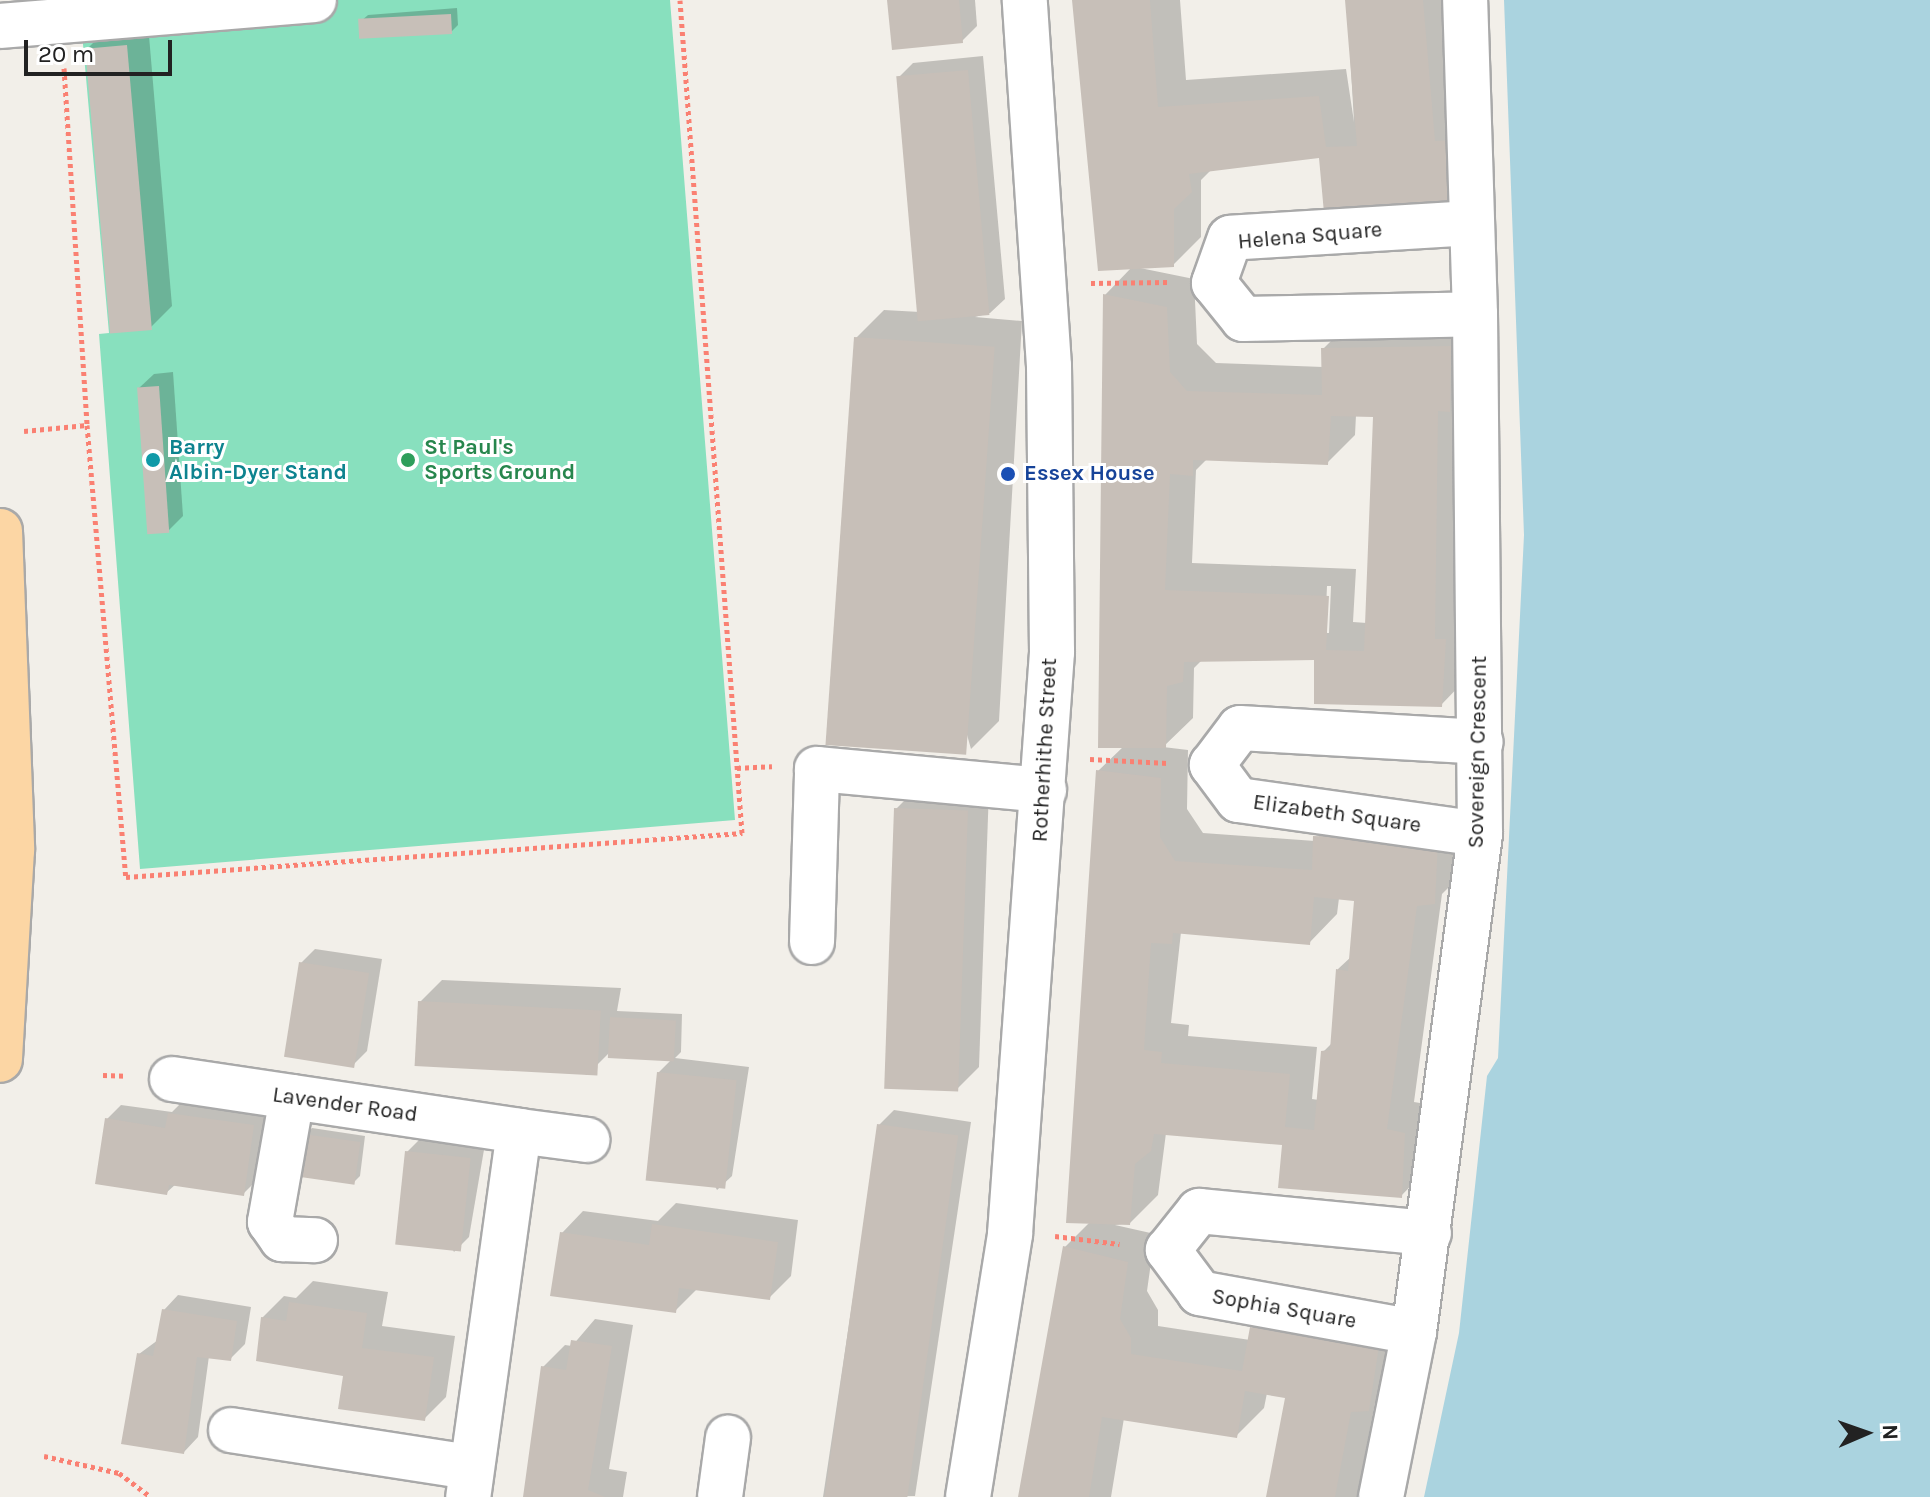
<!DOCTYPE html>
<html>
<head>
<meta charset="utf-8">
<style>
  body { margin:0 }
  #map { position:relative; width:1930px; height:1497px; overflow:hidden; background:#f2efe9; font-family:Karla,sans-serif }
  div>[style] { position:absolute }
  .pitch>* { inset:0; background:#88e0be }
  .water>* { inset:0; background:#aad3df }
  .shadow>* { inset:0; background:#0003 }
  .building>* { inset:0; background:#c7bfb8; transform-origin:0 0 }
  .path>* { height:5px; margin-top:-2.5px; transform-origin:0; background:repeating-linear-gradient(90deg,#fa8072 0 4px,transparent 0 8px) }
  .roads { filter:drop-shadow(2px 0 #a9a9a9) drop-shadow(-2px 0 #a9a9a9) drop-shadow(0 2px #a9a9a9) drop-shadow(0 -2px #a9a9a9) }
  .minor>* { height:44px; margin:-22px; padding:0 22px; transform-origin:22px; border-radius:22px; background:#fff }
  .major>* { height:44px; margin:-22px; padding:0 22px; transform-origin:22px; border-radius:22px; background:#fcd6a4 }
  .dots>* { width:22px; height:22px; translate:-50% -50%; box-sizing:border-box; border:4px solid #fff; border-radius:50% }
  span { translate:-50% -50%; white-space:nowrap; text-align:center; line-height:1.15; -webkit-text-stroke:6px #fff; paint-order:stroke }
  .street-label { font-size:22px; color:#222 }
  .culture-label { font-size:22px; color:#0d838f; font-weight:700 }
  .left { translate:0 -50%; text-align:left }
  .leisure-label { font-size:22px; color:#27864d; font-weight:700 }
  .transit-label { font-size:22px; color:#164399; font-weight:700 }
  .north { position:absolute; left:1826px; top:1393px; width:80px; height:80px; -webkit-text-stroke:6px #fff; paint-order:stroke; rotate:88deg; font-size:22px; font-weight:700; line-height:32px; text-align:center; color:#222 }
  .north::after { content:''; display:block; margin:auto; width:28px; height:36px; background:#222; clip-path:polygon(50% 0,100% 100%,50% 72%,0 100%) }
  .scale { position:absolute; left:24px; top:40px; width:148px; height:36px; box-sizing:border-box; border:4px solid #222; border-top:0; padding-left:10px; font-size:24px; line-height:28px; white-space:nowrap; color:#222; -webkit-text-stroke:6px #fff; paint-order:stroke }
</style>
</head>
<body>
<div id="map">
  <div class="pitch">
    <i style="clip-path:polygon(79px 0,670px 0,735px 820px,140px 869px,99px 334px,109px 333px)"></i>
  </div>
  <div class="water">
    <i style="clip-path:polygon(1504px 0,1930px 0,1930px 1497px,1424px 1497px,1459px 1333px,1487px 1076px,1498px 1058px,1524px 535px)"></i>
  </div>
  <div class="shadow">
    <i style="clip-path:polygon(889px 0,975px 0,977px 26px,962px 41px)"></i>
    <i style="clip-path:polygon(evenodd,1074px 0,1180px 0,1186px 80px,1346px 69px,1354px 122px,1347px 0,1453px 0,1485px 175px,1321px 156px,1212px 169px,1201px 180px,1201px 237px,1173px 265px,1140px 268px,1194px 279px,1197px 344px,1216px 363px,1323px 367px,1323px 349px,1351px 321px,1478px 319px,1469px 676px,1441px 705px,1316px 658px,1202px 660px,1194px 668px,1193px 718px,1163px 747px,1188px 750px,1187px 809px,1203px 833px,1315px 841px,1343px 808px,1465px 813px,1463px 873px,1442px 894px,1414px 1102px,1432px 1105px,1429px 1167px,1401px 1196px,1285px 1144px,1166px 1133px,1158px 1195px,1130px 1223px,1115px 1225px,1155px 1234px,1147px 1291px,1158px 1310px,1158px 1326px,1250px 1340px,1252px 1328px,1280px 1300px,1406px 1318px,1397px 1381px,1375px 1403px,1357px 1497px,1268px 1497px,1288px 1396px,1267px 1393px,1264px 1408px,1236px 1436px,1124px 1418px,1111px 1497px,1020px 1497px,1065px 1247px,1090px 1222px,1098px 771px,1124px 746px,1105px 295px,1132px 267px,1074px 0,1356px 415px,1375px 415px,1367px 623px,1353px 622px,1356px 569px,1192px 563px,1196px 470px,1207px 459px,1327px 463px,1355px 435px,1356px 415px,1074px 0,1327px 586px,1331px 586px,1329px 633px,1325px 633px,1327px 586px,1074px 0,1339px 898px,1356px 899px,1352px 956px,1338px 969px,1332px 1043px,1323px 1052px,1319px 1100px,1312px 1099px,1317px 1047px,1188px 1036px,1189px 1025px,1171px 1023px,1181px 932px,1309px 943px,1337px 914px,1339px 898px)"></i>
    <i style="clip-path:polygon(457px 8px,458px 25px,451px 32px,360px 22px,368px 15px)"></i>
    <i style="clip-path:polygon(148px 24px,172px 306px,150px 328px,87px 49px,109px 27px)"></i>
    <i style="clip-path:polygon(983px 56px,1005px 299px,990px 313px,975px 317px,1022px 321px,999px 721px,971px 749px,856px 338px,884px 310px,920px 312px,898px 78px,913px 63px)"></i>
    <i style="clip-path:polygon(173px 372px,183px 516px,168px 531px,139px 388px,154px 374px)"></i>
    <i style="clip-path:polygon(918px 787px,989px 789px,979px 1067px,957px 1089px,896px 809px)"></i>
    <i style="clip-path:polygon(315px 949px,382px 959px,367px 1051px,352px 1066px,301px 963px)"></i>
    <i style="clip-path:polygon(442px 980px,621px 988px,617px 1011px,682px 1014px,681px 1052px,675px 1058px,749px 1067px,732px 1176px,717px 1190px,658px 1073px,672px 1059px,610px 1052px,587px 1075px,420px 1002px)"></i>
    <i style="clip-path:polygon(185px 1099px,268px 1110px,258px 1179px,243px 1194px,176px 1184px,166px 1193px,107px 1119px,121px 1105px,172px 1112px)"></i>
    <i style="clip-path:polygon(894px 1110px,971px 1122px,915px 1496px,823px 1497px,879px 1125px)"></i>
    <i style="clip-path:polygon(312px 1128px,365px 1136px,360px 1176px,353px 1183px,305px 1135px)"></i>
    <i style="clip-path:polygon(422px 1137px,485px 1144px,469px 1237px,454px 1252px,407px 1152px)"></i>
    <i style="clip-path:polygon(676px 1203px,798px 1220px,791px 1276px,769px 1298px,698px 1288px,675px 1311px,562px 1233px,583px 1211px,658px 1221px)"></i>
    <i style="clip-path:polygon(313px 1281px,388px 1292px,382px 1326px,455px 1336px,446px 1397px,424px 1419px,262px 1318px,284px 1296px,296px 1298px)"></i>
    <i style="clip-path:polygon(178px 1295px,251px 1307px,245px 1344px,230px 1359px,209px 1356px,198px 1437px,184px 1452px,139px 1354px,158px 1340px,164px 1310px)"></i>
    <i style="clip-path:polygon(595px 1319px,633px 1325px,609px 1469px,627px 1472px,623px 1497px,525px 1497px,543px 1367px,565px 1345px,572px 1346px)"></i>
  </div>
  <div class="building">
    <i style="clip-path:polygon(887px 0,959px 0,963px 43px,892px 50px)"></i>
    <i style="clip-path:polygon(1072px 0,1150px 0,1158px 107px,1319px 96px,1326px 147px,1357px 146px,1345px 0,1423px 0,1435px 141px,1456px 140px,1458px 205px,1324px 213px,1319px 158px,1189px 174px,1192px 192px,1174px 209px,1174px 267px,1098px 271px)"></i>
    <i style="left:451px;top:14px;width:20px;height:93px;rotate:87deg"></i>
    <i style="left:127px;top:45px;width:286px;height:42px;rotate:85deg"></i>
    <i style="left:968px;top:70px;width:246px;height:72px;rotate:85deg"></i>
    <i style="clip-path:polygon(evenodd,1103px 294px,1167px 307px,1170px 372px,1187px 391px,1322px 395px,1321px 348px,1451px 346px,1450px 412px,1438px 411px,1435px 639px,1446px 639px,1442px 707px,1314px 704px,1314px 660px,1184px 662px,1183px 682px,1167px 686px,1166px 748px,1098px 748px,1103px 294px,1331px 416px,1373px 417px,1364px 651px,1326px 650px,1329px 596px,1165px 590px,1170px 474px,1193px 476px,1193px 460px,1328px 465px,1331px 416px)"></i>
    <i style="left:854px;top:337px;width:141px;height:409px;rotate:4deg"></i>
    <i style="left:159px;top:386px;width:147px;height:22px;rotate:86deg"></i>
    <i style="clip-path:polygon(evenodd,1096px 770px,1161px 778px,1160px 837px,1175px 861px,1312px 870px,1313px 836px,1438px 840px,1435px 904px,1417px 906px,1387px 1129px,1405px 1133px,1402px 1198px,1278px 1188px,1282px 1145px,1154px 1134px,1151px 1151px,1135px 1164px,1130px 1225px,1066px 1223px,1096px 770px,1314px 897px,1354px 901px,1348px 971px,1336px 969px,1330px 1050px,1321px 1051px,1314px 1130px,1285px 1127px,1290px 1074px,1161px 1063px,1162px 1052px,1144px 1050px,1151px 943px,1172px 944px,1173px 933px,1310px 945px,1314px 897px)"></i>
    <i style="left:894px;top:808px;width:74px;height:281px;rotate:2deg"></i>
    <i style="left:299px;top:962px;width:71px;height:96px;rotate:9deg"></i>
    <i style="left:418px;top:1001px;width:183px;height:65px;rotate:3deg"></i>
    <i style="left:610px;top:1017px;width:66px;height:41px;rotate:3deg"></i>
    <i style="left:657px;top:1072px;width:80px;height:109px;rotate:6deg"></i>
    <i style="clip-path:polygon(168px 1113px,254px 1125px,244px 1196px,169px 1185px,167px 1195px,95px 1184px,105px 1118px,165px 1128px)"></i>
    <i style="left:877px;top:1124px;width:82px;height:377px;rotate:8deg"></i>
    <i style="left:303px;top:1134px;width:58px;height:43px;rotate:8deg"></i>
    <i style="left:405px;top:1151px;width:66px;height:94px;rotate:6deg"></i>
    <i style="clip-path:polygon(652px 1224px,778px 1242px,770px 1300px,679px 1288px,676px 1313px,550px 1296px,560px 1232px,649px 1245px)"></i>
    <i style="clip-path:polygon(1063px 1246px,1128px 1262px,1120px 1319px,1131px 1338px,1131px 1354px,1242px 1371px,1250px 1327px,1379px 1346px,1369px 1411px,1351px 1412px,1335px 1497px,1266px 1497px,1285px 1398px,1245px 1391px,1237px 1438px,1102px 1417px,1089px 1497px,1018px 1497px)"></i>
    <i style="clip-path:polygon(289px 1302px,367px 1313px,362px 1348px,434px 1357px,425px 1421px,338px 1409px,343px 1376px,256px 1361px,261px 1317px,286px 1321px)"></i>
    <i style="clip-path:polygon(162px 1309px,237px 1321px,231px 1361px,197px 1357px,184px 1454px,121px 1444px,137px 1353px,153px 1356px)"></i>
    <i style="clip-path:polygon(571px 1340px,612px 1346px,588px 1490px,605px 1497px,523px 1497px,541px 1366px,566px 1370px)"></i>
  </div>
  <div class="path">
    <i style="left:64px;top:68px;width:358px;rotate:86.3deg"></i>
    <i style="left:87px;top:425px;width:454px;rotate:85.1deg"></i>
    <i style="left:126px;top:877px;width:618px;rotate:-4.09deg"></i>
    <i style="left:742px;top:833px;width:835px;rotate:-94.26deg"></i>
    <i style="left:1091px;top:283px;width:78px;rotate:-0.7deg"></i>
    <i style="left:24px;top:431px;width:63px;rotate:-5.4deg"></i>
    <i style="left:1090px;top:759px;width:78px;rotate:2.9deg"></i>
    <i style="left:737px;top:768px;width:35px;rotate:-3deg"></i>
    <i style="left:103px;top:1075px;width:23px;rotate:2deg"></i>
    <i style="left:1055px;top:1236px;width:65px;rotate:7deg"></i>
    <i style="left:44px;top:1456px;width:77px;rotate:12.8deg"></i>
    <i style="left:119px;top:1473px;width:40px;rotate:37deg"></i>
  </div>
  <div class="roads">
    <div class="minor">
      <i style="left:0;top:26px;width:315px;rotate:-4.7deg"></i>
      <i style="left:1472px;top:223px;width:242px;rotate:176.5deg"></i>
      <i style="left:1230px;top:238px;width:48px;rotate:109.6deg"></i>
      <i style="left:1214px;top:283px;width:46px;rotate:51.1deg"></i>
      <i style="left:1243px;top:319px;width:232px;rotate:-1.2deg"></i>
      <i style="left:1480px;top:834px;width:244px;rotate:-172deg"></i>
      <i style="left:1238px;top:800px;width:44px;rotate:-126.6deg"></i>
      <i style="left:1212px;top:765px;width:46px;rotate:-52.9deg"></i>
      <i style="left:1240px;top:728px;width:241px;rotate:3.3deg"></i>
      <i style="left:812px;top:942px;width:173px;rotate:-88.3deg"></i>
      <i style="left:817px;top:769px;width:228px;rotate:5.3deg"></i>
      <i style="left:172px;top:1079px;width:351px;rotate:8.5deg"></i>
      <i style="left:519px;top:1131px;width:370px;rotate:97.9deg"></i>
      <i style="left:292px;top:1097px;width:127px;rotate:100deg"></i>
      <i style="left:270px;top:1222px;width:21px;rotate:55deg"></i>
      <i style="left:282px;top:1239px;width:33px;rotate:2deg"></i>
      <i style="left:519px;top:1131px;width:69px;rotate:7.5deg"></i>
      <i style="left:1414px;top:1332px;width:218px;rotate:-169.7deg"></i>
      <i style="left:1200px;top:1293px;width:54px;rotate:-126.7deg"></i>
      <i style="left:1168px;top:1250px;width:50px;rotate:-51.5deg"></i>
      <i style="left:1199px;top:1211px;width:231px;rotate:5.5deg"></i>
      <i style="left:231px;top:1430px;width:242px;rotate:8.8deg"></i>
      <i style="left:720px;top:1497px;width:60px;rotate:-82.3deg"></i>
      <i style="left:968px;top:1497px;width:266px;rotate:-80.9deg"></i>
      <i style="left:1010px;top:1234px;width:584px;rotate:-85.87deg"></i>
      <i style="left:1052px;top:652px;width:286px;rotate:-90.6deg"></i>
      <i style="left:1049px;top:366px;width:367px;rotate:-93.8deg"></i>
      <i style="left:1381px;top:1497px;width:168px;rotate:-78.7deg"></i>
      <i style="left:1414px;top:1332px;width:502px;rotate:-82.45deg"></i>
      <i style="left:1480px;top:834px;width:520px;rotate:-90.55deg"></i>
      <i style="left:1475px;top:314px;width:314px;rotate:-91.8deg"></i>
    </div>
    <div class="major">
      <i style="left:0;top:531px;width:319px;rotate:87.8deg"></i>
      <i style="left:12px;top:850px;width:210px;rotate:93.3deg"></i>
    </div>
  </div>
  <div class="dots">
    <i style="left:153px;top:460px;background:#0f9aa8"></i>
    <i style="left:408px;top:460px;background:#2e9e5b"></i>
    <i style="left:1008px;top:474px;background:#1a4fb4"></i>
  </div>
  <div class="street-label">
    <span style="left:1310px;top:236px;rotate:-5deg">Helena Square</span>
    <span style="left:1045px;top:750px;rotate:-87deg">Rotherhithe Street</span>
    <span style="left:1478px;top:752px;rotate:-89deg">Sovereign Crescent</span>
    <span style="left:1337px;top:814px;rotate:8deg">Elizabeth Square</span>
    <span style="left:345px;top:1105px;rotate:8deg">Lavender Road</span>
    <span style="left:1284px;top:1309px;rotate:10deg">Sophia Square</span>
  </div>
  <div class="culture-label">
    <span class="left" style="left:169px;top:460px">Barry<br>Albin-Dyer Stand</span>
  </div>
  <div class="leisure-label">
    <span class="left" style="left:424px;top:460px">St Paul's<br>Sports Ground</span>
  </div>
  <div class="transit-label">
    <span class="left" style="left:1024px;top:474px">Essex House</span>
  </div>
  <div class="north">N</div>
  <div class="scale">20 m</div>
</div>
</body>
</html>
